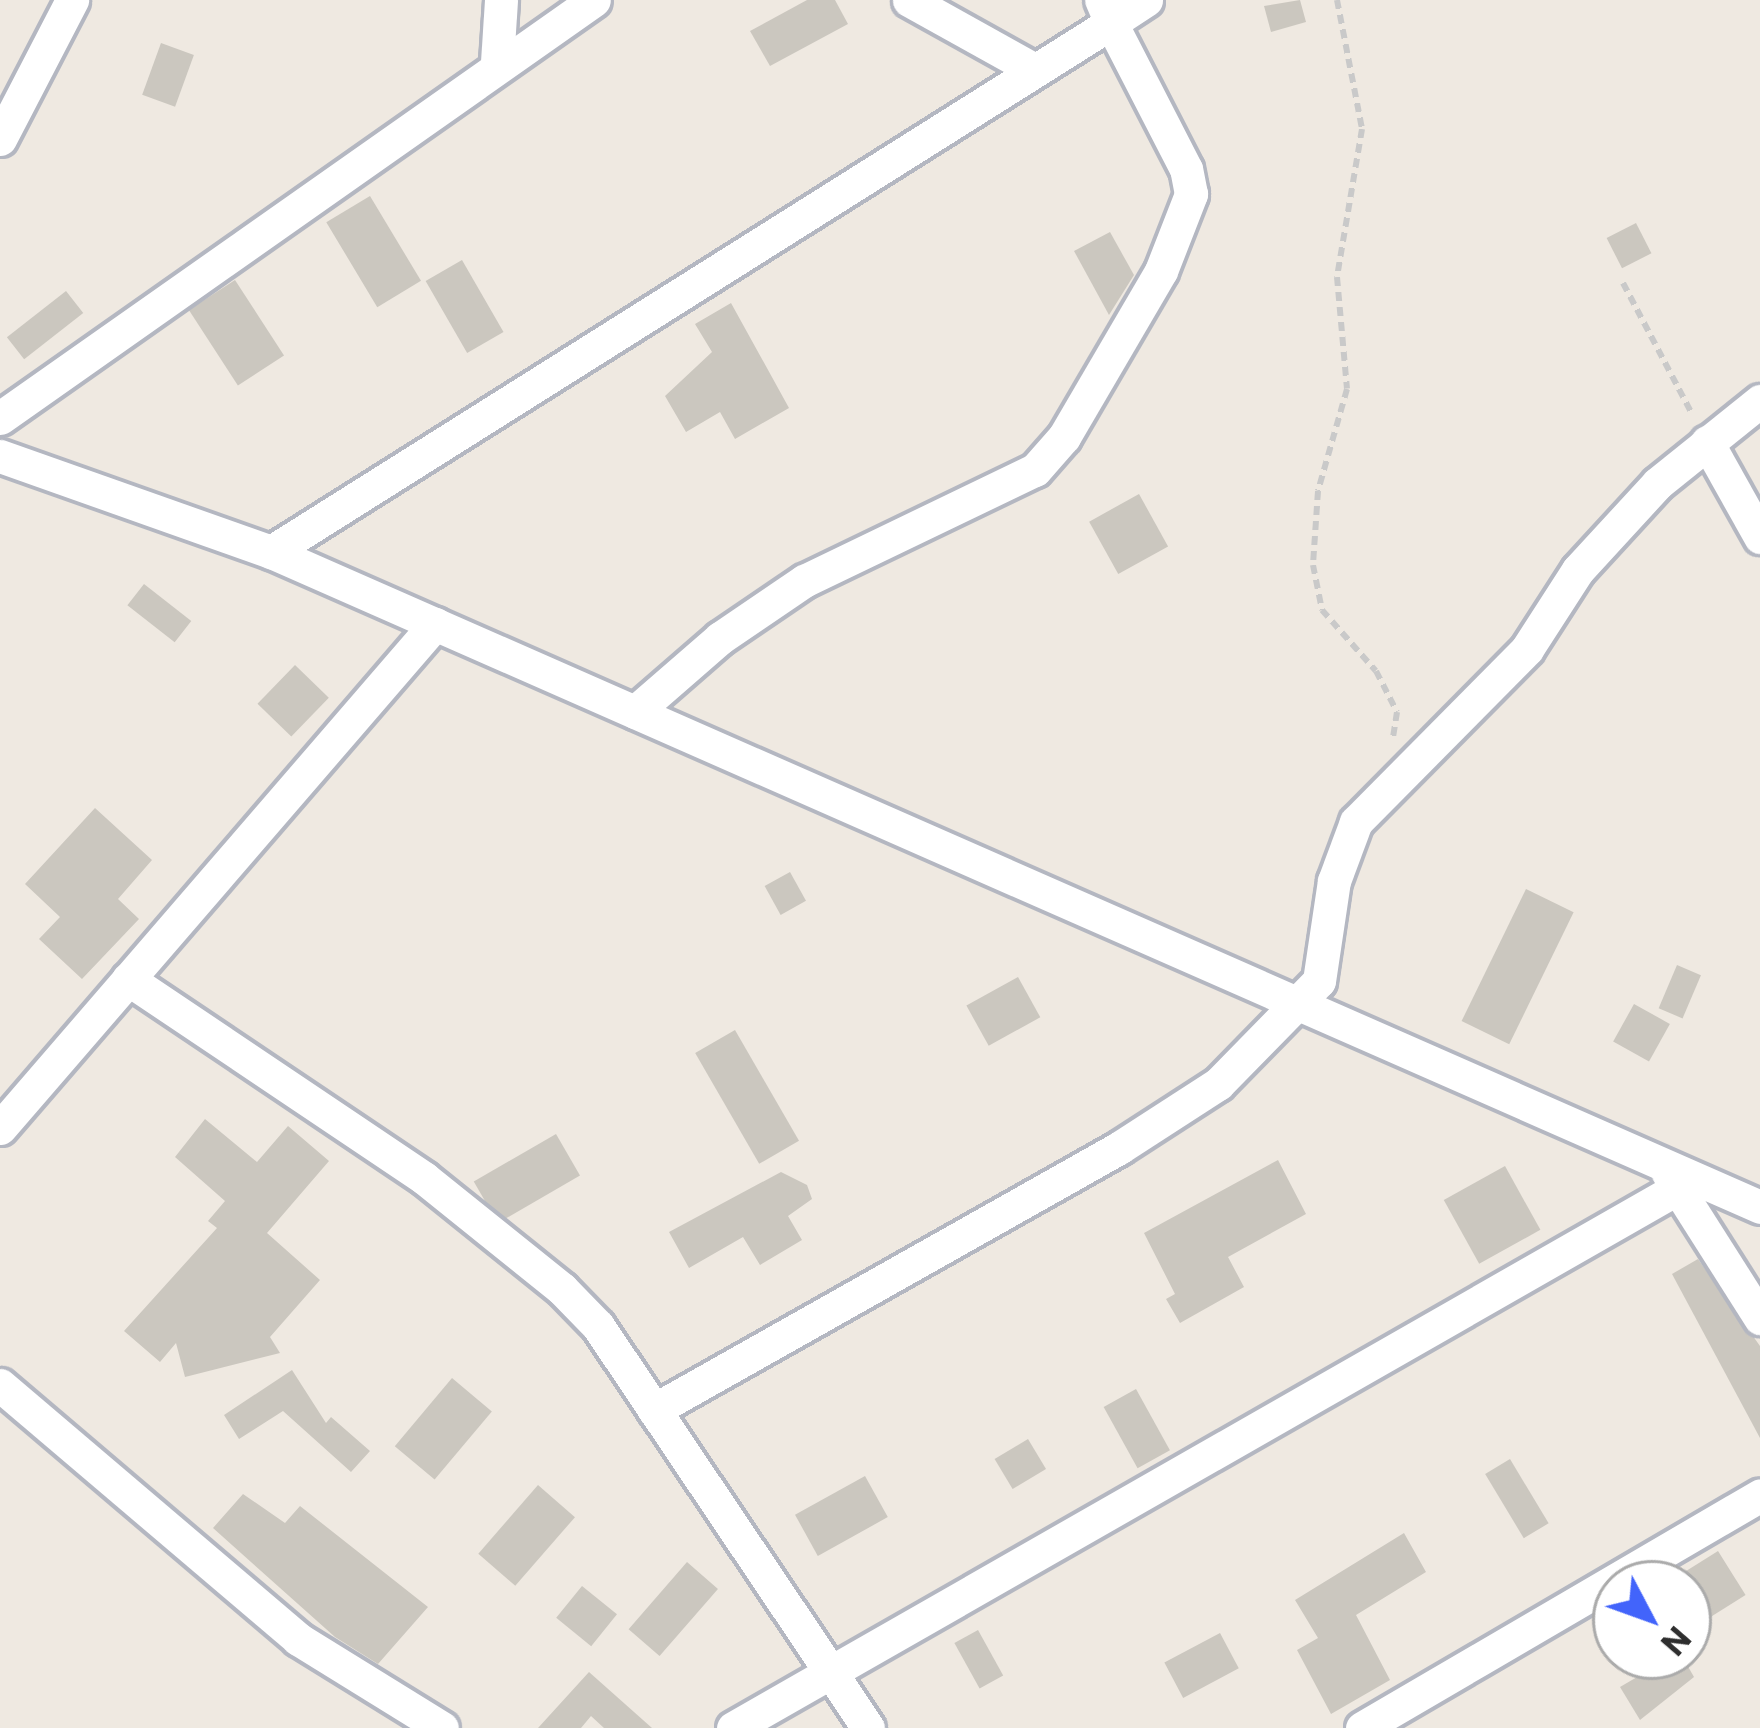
<!DOCTYPE html>
<html>
<head>
<meta charset="utf-8">
<style>
  body { margin:0 }
  #map { position:relative; width:1760px; height:1728px; overflow:hidden; background:#efe9e1; font-family:Commissioner,sans-serif }
  div>[style] { position:absolute }
  .building>* { inset:0; background:#cbc7bf; transform-origin:0 0 }
  .path>* { height:6px; margin-top:-3px; transform-origin:0; background:repeating-linear-gradient(90deg,#c9c9c9 0 9px,transparent 0 15px) }
  .roads { filter:drop-shadow(3px 0 #b4b7c1) drop-shadow(-3px 0 #b4b7c1) drop-shadow(0 3px #b4b7c1) drop-shadow(0 -3px #b4b7c1) }
  .street>* { height:33px; margin:-16.5px; padding:0 16.5px; transform-origin:16.5px; border-radius:16.5px; background:#fff }
  span { translate:-50% -50%; white-space:nowrap; text-align:center; line-height:1.15; -webkit-text-stroke:9px #fff; paint-order:stroke }
  .north { position:absolute; left:1592px; top:1560px; width:120px; height:120px; box-sizing:border-box; background:#fff; border:3px solid #ababab; border-radius:50%; rotate:131deg; font-size:33px; font-weight:700; line-height:48px; text-align:center; color:#2e2e2e }
  .north::after { content:''; display:block; margin:auto; width:42px; height:54px; background:#4264fb; clip-path:polygon(50% 0,100% 100%,50% 72%,0 100%) }
</style>
</head>
<body>
<div id="map">
  <div class="building">
    <i style="clip-path:polygon(807px 0,835px 0,848px 24px,770px 66px,750px 31px)"></i>
    <i style="clip-path:polygon(1300px 0,1306px 22px,1271px 32px,1264px 6px)"></i>
    <i style="left:161px;top:43px;width:35px;height:55px;rotate:20deg"></i>
    <i style="left:370px;top:196px;width:99px;height:51px;rotate:59deg"></i>
    <i style="left:1636px;top:223px;width:34px;height:33px;rotate:63deg"></i>
    <i style="clip-path:polygon(1110px 232px,1134px 275px,1109px 315px,1074px 251px)"></i>
    <i style="left:462px;top:260px;width:83px;height:42px;rotate:60deg"></i>
    <i style="left:235px;top:280px;width:90px;height:55px;rotate:57deg"></i>
    <i style="left:66px;top:291px;width:28px;height:75px;rotate:52deg"></i>
    <i style="clip-path:polygon(731px 303px,789px 408px,735px 439px,720px 412px,686px 432px,665px 396px,712px 352px,695px 324px)"></i>
    <i style="left:1139px;top:494px;width:60px;height:57px;rotate:61deg"></i>
    <i style="left:144px;top:584px;width:60px;height:27px;rotate:38deg"></i>
    <i style="left:295px;top:665px;width:47px;height:54px;rotate:44deg"></i>
    <i style="clip-path:polygon(95px 808px,152px 860px,118px 899px,139px 919px,82px 979px,39px 939px,60px 917px,25px 884px)"></i>
    <i style="left:790px;top:872px;width:33px;height:29px;rotate:61deg"></i>
    <i style="left:1526px;top:889px;width:53px;height:147px;rotate:26deg"></i>
    <i style="left:1677px;top:965px;width:26px;height:47px;rotate:23deg"></i>
    <i style="left:1018px;top:977px;width:46px;height:59px;rotate:61deg"></i>
    <i style="left:1634px;top:1004px;width:41px;height:43px;rotate:29deg"></i>
    <i style="left:735px;top:1030px;width:128px;height:46px;rotate:60deg"></i>
    <i style="clip-path:polygon(205px 1119px,257px 1162px,288px 1126px,329px 1161px,267px 1233px,320px 1280px,270px 1337px,280px 1353px,185px 1377px,176px 1343px,160px 1362px,124px 1331px,217px 1228px,208px 1221px,225px 1201px,175px 1157px)"></i>
    <i style="left:556px;top:1134px;width:48px;height:95px;rotate:60deg"></i>
    <i style="clip-path:polygon(1278px 1160px,1306px 1214px,1228px 1257px,1244px 1287px,1180px 1323px,1166px 1299px,1175px 1294px,1144px 1233px)"></i>
    <i style="left:1505px;top:1166px;width:73px;height:70px;rotate:61deg"></i>
    <i style="clip-path:polygon(781px 1172px,807px 1185px,812px 1199px,788px 1216px,802px 1240px,760px 1265px,743px 1237px,689px 1268px,669px 1232px)"></i>
    <i style="clip-path:polygon(1698px 1259px,1760px 1346px,1760px 1438px,1672px 1274px)"></i>
    <i style="clip-path:polygon(292px 1370px,326px 1423px,331px 1417px,370px 1451px,351px 1472px,283px 1411px,239px 1439px,224px 1415px)"></i>
    <i style="left:452px;top:1378px;width:52px;height:89px;rotate:40deg"></i>
    <i style="left:1136px;top:1389px;width:70px;height:37px;rotate:61deg"></i>
    <i style="left:1028px;top:1439px;width:35px;height:39px;rotate:59deg"></i>
    <i style="left:1510px;top:1459px;width:75px;height:29px;rotate:59deg"></i>
    <i style="left:865px;top:1476px;width:47px;height:80px;rotate:61deg"></i>
    <i style="left:538px;top:1485px;width:49px;height:91px;rotate:41deg"></i>
    <i style="clip-path:polygon(243px 1494px,285px 1523px,300px 1506px,428px 1607px,378px 1664px,335px 1637px,213px 1528px)"></i>
    <i style="clip-path:polygon(1404px 1533px,1426px 1572px,1356px 1615px,1390px 1680px,1331px 1714px,1297px 1650px,1318px 1638px,1295px 1600px)"></i>
    <i style="left:1718px;top:1551px;width:52px;height:46px;rotate:58deg"></i>
    <i style="left:687px;top:1562px;width:41px;height:89px;rotate:41deg"></i>
    <i style="left:582px;top:1586px;width:45px;height:41px;rotate:39deg"></i>
    <i style="left:978px;top:1630px;width:52px;height:27px;rotate:61deg"></i>
    <i style="left:1220px;top:1633px;width:40px;height:63px;rotate:62deg"></i>
    <i style="clip-path:polygon(1673px 1656px,1682px 1656px,1694px 1677px,1640px 1720px,1620px 1687px)"></i>
    <i style="clip-path:polygon(589px 1672px,652px 1728px,604px 1728px,591px 1716px,581px 1728px,538px 1728px)"></i>
  </div>
  <div class="path">
    <i style="left:1337px;top:0;width:131px;rotate:79deg"></i>
    <i style="left:1362px;top:129px;width:150px;rotate:99.6deg"></i>
    <i style="left:1337px;top:277px;width:112px;rotate:84.9deg"></i>
    <i style="left:1347px;top:389px;width:106px;rotate:105.9deg"></i>
    <i style="left:1318px;top:491px;width:74px;rotate:93.9deg"></i>
    <i style="left:1313px;top:565px;width:46px;rotate:78.7deg"></i>
    <i style="left:1322px;top:610px;width:81px;rotate:48.5deg"></i>
    <i style="left:1376px;top:671px;width:46px;rotate:62.9deg"></i>
    <i style="left:1397px;top:712px;width:25px;rotate:99deg"></i>
    <i style="left:1623px;top:283px;width:146px;rotate:62.2deg"></i>
  </div>
  <div class="roads">
    <div class="street">
      <i style="left:909px;top:0;width:140px;rotate:29.1deg"></i>
      <i style="left:497px;top:62px;width:62px;rotate:-86.3deg"></i>
      <i style="left:0;top:139px;width:157px;rotate:-62.6deg"></i>
      <i style="left:0;top:418px;width:726px;rotate:-35.13deg"></i>
      <i style="left:1707px;top:442px;width:109px;rotate:60.8deg"></i>
      <i style="left:0;top:456px;width:288px;rotate:19.5deg"></i>
      <i style="left:271px;top:552px;width:1627px;rotate:23.74deg"></i>
      <i style="left:271px;top:552px;width:993px;rotate:-32.2deg"></i>
      <i style="left:1111px;top:23px;width:25px;rotate:-113deg"></i>
      <i style="left:635px;top:712px;width:113px;rotate:-41deg"></i>
      <i style="left:720px;top:638px;width:102px;rotate:-34.2deg"></i>
      <i style="left:804px;top:581px;width:256px;rotate:-25.7deg"></i>
      <i style="left:1035px;top:470px;width:44px;rotate:-48.7deg"></i>
      <i style="left:1064px;top:437px;width:192px;rotate:-59.7deg"></i>
      <i style="left:1161px;top:271px;width:83px;rotate:-68.7deg"></i>
      <i style="left:1191px;top:194px;width:25px;rotate:-101deg"></i>
      <i style="left:1186px;top:169px;width:164px;rotate:-117.2deg"></i>
      <i style="left:1111px;top:23px;width:42px;rotate:-33.3deg"></i>
      <i style="left:128px;top:979px;width:357px;rotate:33.9deg"></i>
      <i style="left:424px;top:1178px;width:177px;rotate:38.8deg"></i>
      <i style="left:562px;top:1289px;width:52px;rotate:45.8deg"></i>
      <i style="left:598px;top:1326px;width:484px;rotate:56.1deg"></i>
      <i style="left:0;top:1128px;width:666px;rotate:-49.2deg"></i>
      <i style="left:1668px;top:1173px;width:172px;rotate:57.6deg"></i>
      <i style="left:0;top:1385px;width:392px;rotate:40.4deg"></i>
      <i style="left:298px;top:1639px;width:169px;rotate:31.7deg"></i>
      <i style="left:654px;top:1410px;width:534px;rotate:-29.4deg"></i>
      <i style="left:1119px;top:1148px;width:118px;rotate:-32.9deg"></i>
      <i style="left:1218px;top:1084px;width:144px;rotate:-45.6deg"></i>
      <i style="left:1319px;top:981px;width:101px;rotate:-81.5deg"></i>
      <i style="left:1334px;top:881px;width:63px;rotate:-69.6deg"></i>
      <i style="left:1356px;top:822px;width:243px;rotate:-45.3deg"></i>
      <i style="left:1527px;top:649px;width:94px;rotate:-57.2deg"></i>
      <i style="left:1578px;top:570px;width:118px;rotate:-47.4deg"></i>
      <i style="left:1658px;top:483px;width:131px;rotate:-38.8deg"></i>
      <i style="left:733px;top:1728px;width:1088px;rotate:-29.74deg"></i>
      <i style="left:1362px;top:1728px;width:461px;rotate:-30.3deg"></i>
    </div>
  </div>
  <div class="north">N</div>
</div>
</body>
</html>
